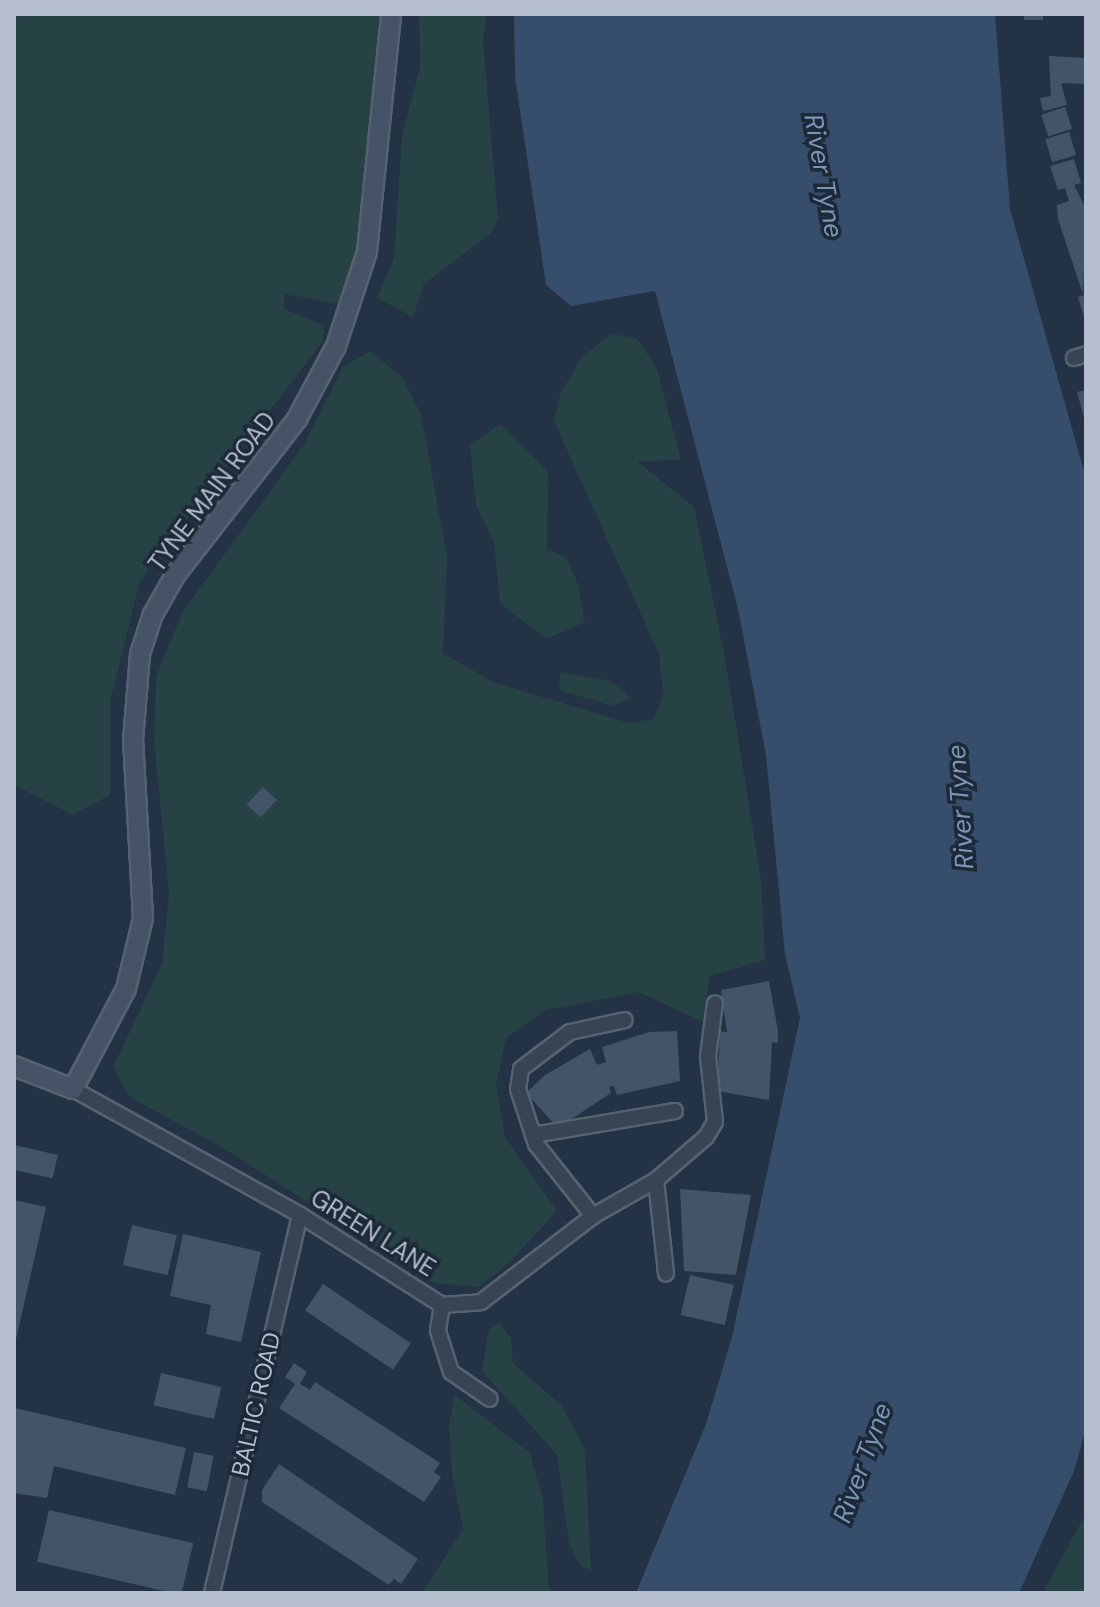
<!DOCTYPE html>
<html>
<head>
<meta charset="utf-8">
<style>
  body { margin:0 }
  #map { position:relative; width:1100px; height:1607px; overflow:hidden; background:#233244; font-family:"DM Sans",sans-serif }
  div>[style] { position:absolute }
  .green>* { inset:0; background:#264245 }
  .water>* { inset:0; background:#364e6c }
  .building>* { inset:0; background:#445468; transform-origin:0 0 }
  .roads { filter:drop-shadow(2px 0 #566270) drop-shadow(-2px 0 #566270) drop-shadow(0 2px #566270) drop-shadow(0 -2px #566270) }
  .street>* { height:14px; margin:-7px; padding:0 7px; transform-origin:7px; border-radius:7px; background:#384453 }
  .secondary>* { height:18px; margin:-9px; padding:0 9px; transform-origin:9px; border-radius:9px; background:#465367 }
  span { translate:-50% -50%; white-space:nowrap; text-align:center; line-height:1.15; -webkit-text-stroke:7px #1d2938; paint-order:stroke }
  .street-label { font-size:24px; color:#b5bfcd }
  .water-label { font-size:26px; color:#7a96b7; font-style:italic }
  .frame { position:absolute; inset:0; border:16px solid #b5bfcd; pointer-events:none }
</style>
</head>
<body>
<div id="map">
  <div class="green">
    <i style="clip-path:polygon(14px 14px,379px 14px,362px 232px,346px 290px,340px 304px,285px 294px,284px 309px,324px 325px,323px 341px,140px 581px,110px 702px,110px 795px,73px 815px,14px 785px)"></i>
    <i style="clip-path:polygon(419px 14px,487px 14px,483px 40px,498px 218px,491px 233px,424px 284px,413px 317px,377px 298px,394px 259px,402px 136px,420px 67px)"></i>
    <i style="clip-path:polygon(611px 334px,637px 338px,657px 369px,681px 460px,637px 461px,694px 507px,723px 648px,761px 878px,765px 960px,710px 976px,702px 1022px,639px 992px,546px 1010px,506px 1038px,496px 1085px,505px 1137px,557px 1211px,509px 1263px,479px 1287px,434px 1283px,223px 1148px,130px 1097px,113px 1067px,162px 964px,169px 893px,154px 742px,156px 677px,182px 613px,303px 446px,343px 367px,370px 351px,402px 377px,421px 414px,447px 557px,443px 653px,493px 682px,629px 723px,654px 719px,663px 693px,659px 654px,554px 421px,560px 394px,581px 358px)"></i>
    <i style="clip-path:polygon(500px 424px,548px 471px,547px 549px,565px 557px,577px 581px,585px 622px,546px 639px,500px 603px,494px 542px,476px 506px,470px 445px)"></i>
    <i style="clip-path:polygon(560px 672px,611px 681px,631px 698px,613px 706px,559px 690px)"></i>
    <i style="clip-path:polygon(499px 1323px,511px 1338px,513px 1363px,561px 1405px,585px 1449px,591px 1571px,580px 1565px,569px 1544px,557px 1455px,482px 1371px,489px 1329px)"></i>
    <i style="clip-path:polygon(455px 1395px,530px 1453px,543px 1499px,549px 1593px,422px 1593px,463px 1529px,452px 1474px,449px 1423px)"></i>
    <i style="clip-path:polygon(1086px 1513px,1086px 1593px,1044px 1593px,1046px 1587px)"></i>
  </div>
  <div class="water">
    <i style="clip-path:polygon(514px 14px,995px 14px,1010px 209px,1086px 478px,1086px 1428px,1074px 1471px,1019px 1593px,636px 1593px,706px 1424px,732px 1337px,800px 1018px,785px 954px,766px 755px,738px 609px,655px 291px,571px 306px,546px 285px,515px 77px)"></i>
  </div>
  <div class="building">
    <i style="left:1024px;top:14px;width:19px;height:6px"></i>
    <i style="clip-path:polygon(1049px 56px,1086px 58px,1086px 84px,1061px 83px,1067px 105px,1043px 111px,1040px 98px,1051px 96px)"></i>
    <i style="left:1065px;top:107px;width:23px;height:25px;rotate:72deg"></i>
    <i style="left:1069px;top:132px;width:24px;height:25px;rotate:73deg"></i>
    <i style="clip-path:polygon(1074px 159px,1081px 183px,1074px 185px,1086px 209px,1083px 294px,1058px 219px,1057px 205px,1069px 201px,1065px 188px,1058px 190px,1050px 166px)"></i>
    <i style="clip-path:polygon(1086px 294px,1086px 320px,1085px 320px,1078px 297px)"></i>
    <i style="clip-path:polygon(1086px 390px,1086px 421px,1085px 421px,1077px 392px)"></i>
    <i style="left:263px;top:787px;width:19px;height:24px;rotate:43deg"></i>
    <i style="clip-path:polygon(769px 981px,778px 1031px,778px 1043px,772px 1042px,769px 1100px,717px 1091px,720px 1031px,727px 1032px,721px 990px)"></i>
    <i style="clip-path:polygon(677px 1031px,680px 1081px,617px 1095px,614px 1086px,609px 1087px,611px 1093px,558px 1128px,526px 1093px,545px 1075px,590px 1049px,597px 1065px,606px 1062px,602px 1047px,649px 1032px)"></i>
    <i style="left:14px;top:1145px;width:45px;height:24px;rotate:13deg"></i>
    <i style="clip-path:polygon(680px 1189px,751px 1195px,736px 1275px,684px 1271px)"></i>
    <i style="clip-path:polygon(14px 1200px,46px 1207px,15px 1344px,14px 1344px)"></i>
    <i style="left:132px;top:1225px;width:46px;height:41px;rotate:13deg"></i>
    <i style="clip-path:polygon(183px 1234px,261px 1252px,241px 1342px,206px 1334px,211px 1305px,170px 1296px)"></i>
    <i style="left:690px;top:1275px;width:45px;height:41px;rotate:13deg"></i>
    <i style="left:323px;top:1284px;width:106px;height:32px;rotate:34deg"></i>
    <i style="clip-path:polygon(294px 1363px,307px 1372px,300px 1384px,310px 1390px,315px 1382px,440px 1463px,434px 1472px,441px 1477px,424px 1502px,279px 1408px,295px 1384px,285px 1377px)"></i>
    <i style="left:161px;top:1373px;width:62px;height:33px;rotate:13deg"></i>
    <i style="clip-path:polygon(15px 1408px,186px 1448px,175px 1495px,54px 1466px,47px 1498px,14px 1493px)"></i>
    <i style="left:194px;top:1452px;width:20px;height:36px;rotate:11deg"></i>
    <i style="clip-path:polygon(279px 1464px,418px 1559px,401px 1584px,394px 1579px,389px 1585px,262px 1502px,262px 1490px)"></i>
    <i style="left:49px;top:1510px;width:148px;height:53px;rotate:13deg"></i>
  </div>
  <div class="roads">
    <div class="street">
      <i style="left:1074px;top:358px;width:13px;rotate:-18deg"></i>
      <i style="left:73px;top:1089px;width:260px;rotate:29deg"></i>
      <i style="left:300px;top:1215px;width:168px;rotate:32.4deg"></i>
      <i style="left:442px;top:1305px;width:39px;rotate:-4deg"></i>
      <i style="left:481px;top:1302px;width:141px;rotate:-37.5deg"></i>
      <i style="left:593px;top:1216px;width:73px;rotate:-29.7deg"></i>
      <i style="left:656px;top:1180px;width:66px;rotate:-40.7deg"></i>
      <i style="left:706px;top:1137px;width:17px;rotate:-59deg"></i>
      <i style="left:715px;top:1122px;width:66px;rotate:-96.1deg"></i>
      <i style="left:708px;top:1056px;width:53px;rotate:-82.5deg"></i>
      <i style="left:533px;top:1135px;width:144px;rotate:-9.6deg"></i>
      <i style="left:656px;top:1180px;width:94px;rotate:83.9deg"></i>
      <i style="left:593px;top:1216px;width:92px;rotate:-128.4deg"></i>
      <i style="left:536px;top:1144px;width:58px;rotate:-108.1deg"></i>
      <i style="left:518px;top:1089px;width:20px;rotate:-81deg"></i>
      <i style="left:521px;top:1069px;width:61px;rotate:-37.1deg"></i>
      <i style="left:570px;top:1032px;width:56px;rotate:-12.3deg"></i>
      <i style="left:442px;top:1305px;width:26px;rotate:99deg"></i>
      <i style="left:438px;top:1331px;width:43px;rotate:72.4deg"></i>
      <i style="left:451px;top:1372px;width:47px;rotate:34.7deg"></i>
      <i style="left:212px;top:1593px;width:388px;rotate:-76.9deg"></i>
    </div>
    <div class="secondary">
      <i style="left:14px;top:1066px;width:63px;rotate:21.3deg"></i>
      <i style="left:73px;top:1089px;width:113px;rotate:-62.1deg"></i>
      <i style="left:126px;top:989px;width:73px;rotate:-76.5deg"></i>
      <i style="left:143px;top:918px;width:177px;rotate:-93.2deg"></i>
      <i style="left:133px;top:741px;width:87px;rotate:-85.4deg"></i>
      <i style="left:140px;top:654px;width:40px;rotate:-72deg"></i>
      <i style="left:152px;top:616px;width:48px;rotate:-60.3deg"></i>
      <i style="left:176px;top:574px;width:197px;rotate:-52deg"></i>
      <i style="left:297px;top:419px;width:83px;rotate:-61.9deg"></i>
      <i style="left:336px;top:346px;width:99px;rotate:-71.7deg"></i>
      <i style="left:367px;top:252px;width:239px;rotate:-84.2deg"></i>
    </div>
  </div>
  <div class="street-label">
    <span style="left:212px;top:492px;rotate:-53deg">TYNE MAIN ROAD</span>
    <span style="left:373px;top:1233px;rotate:32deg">GREEN LANE</span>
    <span style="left:256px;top:1404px;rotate:-77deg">BALTIC ROAD</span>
  </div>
  <div class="water-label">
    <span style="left:823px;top:176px;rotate:80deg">River Tyne</span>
    <span style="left:961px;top:807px;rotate:-94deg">River Tyne</span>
    <span style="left:863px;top:1463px;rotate:-70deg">River Tyne</span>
  </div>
  <div class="frame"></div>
</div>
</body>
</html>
